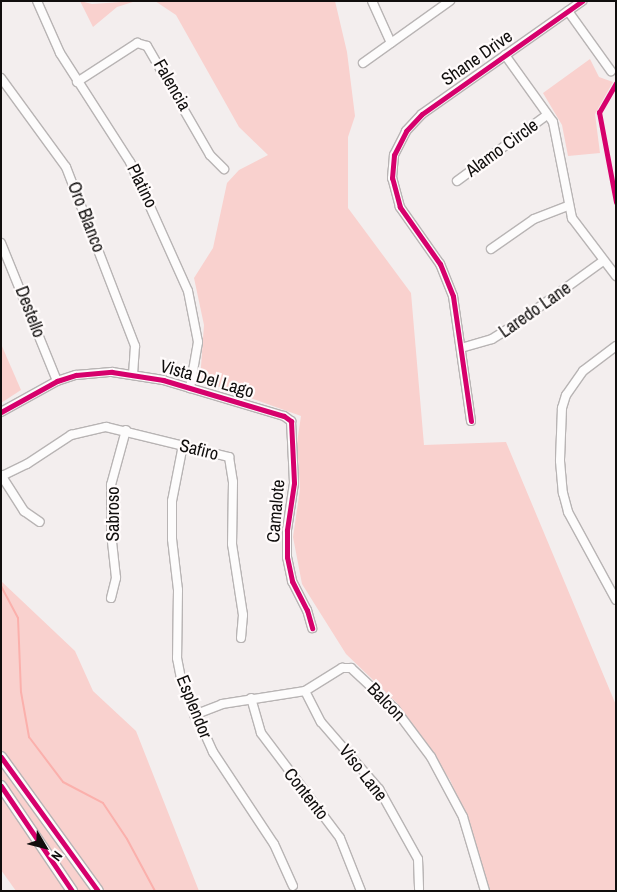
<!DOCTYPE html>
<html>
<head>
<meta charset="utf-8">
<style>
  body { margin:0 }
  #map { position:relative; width:617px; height:892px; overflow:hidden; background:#f3eeee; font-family:"Archivo Narrow",sans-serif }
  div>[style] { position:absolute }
  .green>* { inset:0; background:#f9d1ce }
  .stream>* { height:2px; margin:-1px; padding:0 1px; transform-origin:1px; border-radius:1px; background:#fbb0ac }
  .roads { filter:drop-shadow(1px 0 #b8b4b4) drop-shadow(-1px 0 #b8b4b4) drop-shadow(0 1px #b8b4b4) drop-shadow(0 -1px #b8b4b4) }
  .minor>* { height:8px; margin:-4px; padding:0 4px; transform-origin:4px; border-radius:4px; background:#fdfcfc }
  .major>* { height:10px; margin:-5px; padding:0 5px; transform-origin:5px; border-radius:5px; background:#fdfcfc }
  .cycleway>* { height:5px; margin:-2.5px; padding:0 2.5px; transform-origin:2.5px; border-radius:2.5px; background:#d6006c }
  span { translate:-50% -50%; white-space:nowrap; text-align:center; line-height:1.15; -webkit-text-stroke:4.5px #fffbfb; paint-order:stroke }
  .street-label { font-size:18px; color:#100e0d }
  .frame { position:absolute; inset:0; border:2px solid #100e0d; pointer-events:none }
  .north { position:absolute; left:20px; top:822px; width:50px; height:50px; -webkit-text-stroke:4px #fffbfb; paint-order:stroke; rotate:127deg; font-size:14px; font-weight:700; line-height:20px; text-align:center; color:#100e0d }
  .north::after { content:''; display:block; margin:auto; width:18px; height:22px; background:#100e0d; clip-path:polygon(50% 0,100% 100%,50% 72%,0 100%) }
</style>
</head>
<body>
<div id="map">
  <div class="green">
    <i style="clip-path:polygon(80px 1px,92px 4px,136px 1px,117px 7px,93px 27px)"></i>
    <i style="clip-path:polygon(155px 1px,335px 1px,347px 52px,355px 116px,348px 137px,348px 208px,411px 293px,424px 445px,506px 442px,616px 705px,616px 891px,490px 891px,471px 827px,450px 780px,397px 703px,346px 654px,302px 584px,293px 537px,300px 489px,297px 443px,301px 416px,200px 380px,204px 325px,194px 278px,213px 248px,227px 183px,239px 170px,268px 155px,239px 127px,176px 15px)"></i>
    <i style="clip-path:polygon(590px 59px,599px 77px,613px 82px,595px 114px,600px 153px,568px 156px,562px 125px,543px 93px)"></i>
    <i style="clip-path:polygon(1px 344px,21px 390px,1px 403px)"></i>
    <i style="clip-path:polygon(1px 581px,75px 651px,93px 691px,136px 731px,199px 891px,16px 891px,1px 870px)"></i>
  </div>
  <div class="stream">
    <i style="left:1px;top:586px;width:36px;rotate:62deg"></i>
    <i style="left:18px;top:618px;width:74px;rotate:87.7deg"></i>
    <i style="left:21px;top:692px;width:46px;rotate:79.9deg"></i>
    <i style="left:29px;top:737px;width:56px;rotate:52.9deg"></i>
    <i style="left:63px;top:782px;width:45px;rotate:27.7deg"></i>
    <i style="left:103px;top:803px;width:43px;rotate:56.3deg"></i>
    <i style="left:127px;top:839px;width:59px;rotate:61.7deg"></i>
  </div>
  <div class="roads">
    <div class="minor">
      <i style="left:37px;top:1px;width:57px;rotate:66.1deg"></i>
      <i style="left:60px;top:53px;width:130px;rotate:57.3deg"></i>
      <i style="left:130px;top:162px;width:141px;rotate:65.8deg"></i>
      <i style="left:188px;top:291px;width:52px;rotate:78.9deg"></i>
      <i style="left:198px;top:342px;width:47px;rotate:99.9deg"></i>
      <i style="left:372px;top:1px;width:46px;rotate:65.7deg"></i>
      <i style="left:568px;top:11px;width:74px;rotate:54.4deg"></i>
      <i style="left:505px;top:55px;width:82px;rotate:54.4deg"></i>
      <i style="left:553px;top:122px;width:98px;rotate:78.8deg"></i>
      <i style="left:572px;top:218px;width:73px;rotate:52.8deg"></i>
      <i style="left:363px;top:63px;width:107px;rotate:-35.5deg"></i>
      <i style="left:1px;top:78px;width:110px;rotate:53.9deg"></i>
      <i style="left:66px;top:167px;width:192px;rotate:68.9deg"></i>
      <i style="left:135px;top:346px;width:27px;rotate:94deg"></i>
      <i style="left:77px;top:82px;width:72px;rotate:-33deg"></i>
      <i style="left:137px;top:43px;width:10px;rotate:17deg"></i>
      <i style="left:147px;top:46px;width:126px;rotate:60deg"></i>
      <i style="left:210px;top:155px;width:20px;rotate:45deg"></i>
      <i style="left:457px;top:181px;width:112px;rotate:-36.3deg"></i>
      <i style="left:1px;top:243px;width:149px;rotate:67.9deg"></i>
      <i style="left:491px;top:249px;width:52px;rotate:-34.9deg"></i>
      <i style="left:534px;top:219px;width:36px;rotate:-21deg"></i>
      <i style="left:616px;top:346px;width:41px;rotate:142.9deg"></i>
      <i style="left:583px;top:371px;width:29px;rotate:125deg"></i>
      <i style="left:566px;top:395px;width:14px;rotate:107deg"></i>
      <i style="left:562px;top:408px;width:53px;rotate:92.2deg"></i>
      <i style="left:560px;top:461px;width:32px;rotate:85deg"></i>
      <i style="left:563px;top:493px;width:20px;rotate:75deg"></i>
      <i style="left:568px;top:512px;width:100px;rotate:61.4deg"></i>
      <i style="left:461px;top:348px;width:32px;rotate:-16deg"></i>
      <i style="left:492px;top:339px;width:25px;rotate:-32deg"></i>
      <i style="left:513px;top:326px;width:111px;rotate:-35.8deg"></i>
      <i style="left:1px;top:412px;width:64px;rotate:-29deg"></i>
      <i style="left:57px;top:381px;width:20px;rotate:-18deg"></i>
      <i style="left:76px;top:375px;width:36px;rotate:-5deg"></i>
      <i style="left:112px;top:372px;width:52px;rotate:8.9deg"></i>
      <i style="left:163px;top:380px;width:126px;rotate:16.6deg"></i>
      <i style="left:284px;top:416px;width:9px;rotate:36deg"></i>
      <i style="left:291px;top:421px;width:62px;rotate:87.2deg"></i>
      <i style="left:294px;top:483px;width:48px;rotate:98.5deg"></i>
      <i style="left:287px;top:530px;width:27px;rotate:90deg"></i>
      <i style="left:287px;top:557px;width:25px;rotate:78deg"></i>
      <i style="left:292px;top:581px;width:33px;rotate:63deg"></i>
      <i style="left:307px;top:610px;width:19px;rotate:74deg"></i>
      <i style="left:471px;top:421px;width:126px;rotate:-98.2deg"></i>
      <i style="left:453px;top:296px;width:35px;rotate:-112deg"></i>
      <i style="left:440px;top:264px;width:70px;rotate:-125.1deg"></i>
      <i style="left:400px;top:207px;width:30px;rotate:-105deg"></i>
      <i style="left:392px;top:178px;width:23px;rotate:-85deg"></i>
      <i style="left:394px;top:155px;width:27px;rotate:-63deg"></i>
      <i style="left:406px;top:131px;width:23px;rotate:-47deg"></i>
      <i style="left:422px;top:114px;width:196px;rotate:-35.2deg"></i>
      <i style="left:183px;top:445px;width:57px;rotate:101.1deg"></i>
      <i style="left:172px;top:501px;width:38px;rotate:90deg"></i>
      <i style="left:172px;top:539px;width:51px;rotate:83.3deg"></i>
      <i style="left:178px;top:590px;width:68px;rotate:90.8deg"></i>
      <i style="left:177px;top:658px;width:25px;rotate:79deg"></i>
      <i style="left:182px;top:683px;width:76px;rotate:65.8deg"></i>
      <i style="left:213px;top:752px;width:110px;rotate:56.5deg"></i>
      <i style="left:274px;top:844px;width:46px;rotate:65.7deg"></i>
      <i style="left:1px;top:475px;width:43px;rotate:57.4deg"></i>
      <i style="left:24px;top:511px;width:19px;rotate:35deg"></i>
      <i style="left:2px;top:476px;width:28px;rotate:-26deg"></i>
      <i style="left:27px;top:464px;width:53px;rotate:-33.4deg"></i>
      <i style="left:71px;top:435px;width:36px;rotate:-13deg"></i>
      <i style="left:106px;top:427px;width:127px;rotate:13.7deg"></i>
      <i style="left:229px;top:457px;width:25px;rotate:81deg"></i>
      <i style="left:233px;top:482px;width:62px;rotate:90.9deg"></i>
      <i style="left:232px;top:544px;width:72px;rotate:81.2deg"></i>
      <i style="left:243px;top:615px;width:23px;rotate:95deg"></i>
      <i style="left:111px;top:598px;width:21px;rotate:-76deg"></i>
      <i style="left:116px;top:578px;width:45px;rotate:-96.3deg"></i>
      <i style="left:111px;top:533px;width:48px;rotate:-90deg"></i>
      <i style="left:111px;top:485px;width:57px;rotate:-74.7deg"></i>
      <i style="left:305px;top:691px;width:35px;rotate:63deg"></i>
      <i style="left:321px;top:722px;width:89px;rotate:49.1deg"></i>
      <i style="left:379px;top:789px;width:80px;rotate:60.9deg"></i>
      <i style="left:418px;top:859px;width:30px;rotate:88deg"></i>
      <i style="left:251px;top:698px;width:36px;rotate:74deg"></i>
      <i style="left:261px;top:733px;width:131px;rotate:53deg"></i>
      <i style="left:340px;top:838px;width:57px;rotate:68.4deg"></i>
      <i style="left:194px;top:715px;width:30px;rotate:-21deg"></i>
      <i style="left:222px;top:704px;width:84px;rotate:-8.9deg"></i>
      <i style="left:305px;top:691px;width:44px;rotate:-31.9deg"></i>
      <i style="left:342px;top:668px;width:9px"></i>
      <i style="left:351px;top:668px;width:60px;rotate:43deg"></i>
      <i style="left:395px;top:709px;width:60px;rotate:53.1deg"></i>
      <i style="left:431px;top:757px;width:68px;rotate:61.9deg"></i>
      <i style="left:463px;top:817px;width:77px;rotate:73.4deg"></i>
    </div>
    <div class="major">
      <i style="left:1px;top:757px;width:165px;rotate:54.1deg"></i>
      <i style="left:1px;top:786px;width:127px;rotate:55.9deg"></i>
    </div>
  </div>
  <div class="cycleway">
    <i style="left:616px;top:83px;width:34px;rotate:120deg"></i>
    <i style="left:599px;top:112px;width:92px;rotate:79.3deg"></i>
    <i style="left:1px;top:412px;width:64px;rotate:-29deg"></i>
    <i style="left:57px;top:381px;width:20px;rotate:-18deg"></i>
    <i style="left:76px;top:375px;width:36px;rotate:-5deg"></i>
    <i style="left:112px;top:372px;width:52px;rotate:8.9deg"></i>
    <i style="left:163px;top:380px;width:126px;rotate:16.6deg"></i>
    <i style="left:284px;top:416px;width:9px;rotate:36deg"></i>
    <i style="left:291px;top:421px;width:62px;rotate:87.2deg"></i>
    <i style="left:294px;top:483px;width:48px;rotate:98.5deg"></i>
    <i style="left:287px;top:530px;width:27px;rotate:90deg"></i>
    <i style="left:287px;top:557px;width:25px;rotate:78deg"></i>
    <i style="left:292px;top:581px;width:33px;rotate:63deg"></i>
    <i style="left:307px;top:610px;width:19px;rotate:74deg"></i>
    <i style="left:471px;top:421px;width:126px;rotate:-98.2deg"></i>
    <i style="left:453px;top:296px;width:35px;rotate:-112deg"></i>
    <i style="left:440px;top:264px;width:70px;rotate:-125.1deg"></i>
    <i style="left:400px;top:207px;width:30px;rotate:-105deg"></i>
    <i style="left:392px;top:178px;width:23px;rotate:-85deg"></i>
    <i style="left:394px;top:155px;width:27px;rotate:-63deg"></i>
    <i style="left:406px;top:131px;width:23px;rotate:-47deg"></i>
    <i style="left:422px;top:114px;width:196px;rotate:-35.2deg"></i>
    <i style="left:1px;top:757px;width:165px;rotate:54.1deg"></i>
    <i style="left:1px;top:786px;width:127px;rotate:55.9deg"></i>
  </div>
  <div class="street-label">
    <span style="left:477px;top:58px;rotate:-35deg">Shane Drive</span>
    <span style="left:172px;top:85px;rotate:60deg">Falencia</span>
    <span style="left:502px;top:148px;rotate:-36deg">Alamo Circle</span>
    <span style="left:142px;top:186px;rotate:64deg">Platino</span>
    <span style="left:86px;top:217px;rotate:69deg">Oro Blanco</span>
    <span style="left:535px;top:310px;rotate:-35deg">Laredo Lane</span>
    <span style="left:30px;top:312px;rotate:69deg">Destello</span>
    <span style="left:207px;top:379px;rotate:16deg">Vista Del Lago</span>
    <span style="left:199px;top:450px;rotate:14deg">Safiro</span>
    <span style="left:276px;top:511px;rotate:-85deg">Camalote</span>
    <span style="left:113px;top:514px;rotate:-90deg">Sabroso</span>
    <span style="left:386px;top:702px;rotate:46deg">Balcon</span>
    <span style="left:194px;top:707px;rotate:68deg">Esplendor</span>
    <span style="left:363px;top:773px;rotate:52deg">Viso Lane</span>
    <span style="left:306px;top:794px;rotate:52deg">Contento</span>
  </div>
  <div class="frame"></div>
  <div class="north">N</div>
</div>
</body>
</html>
